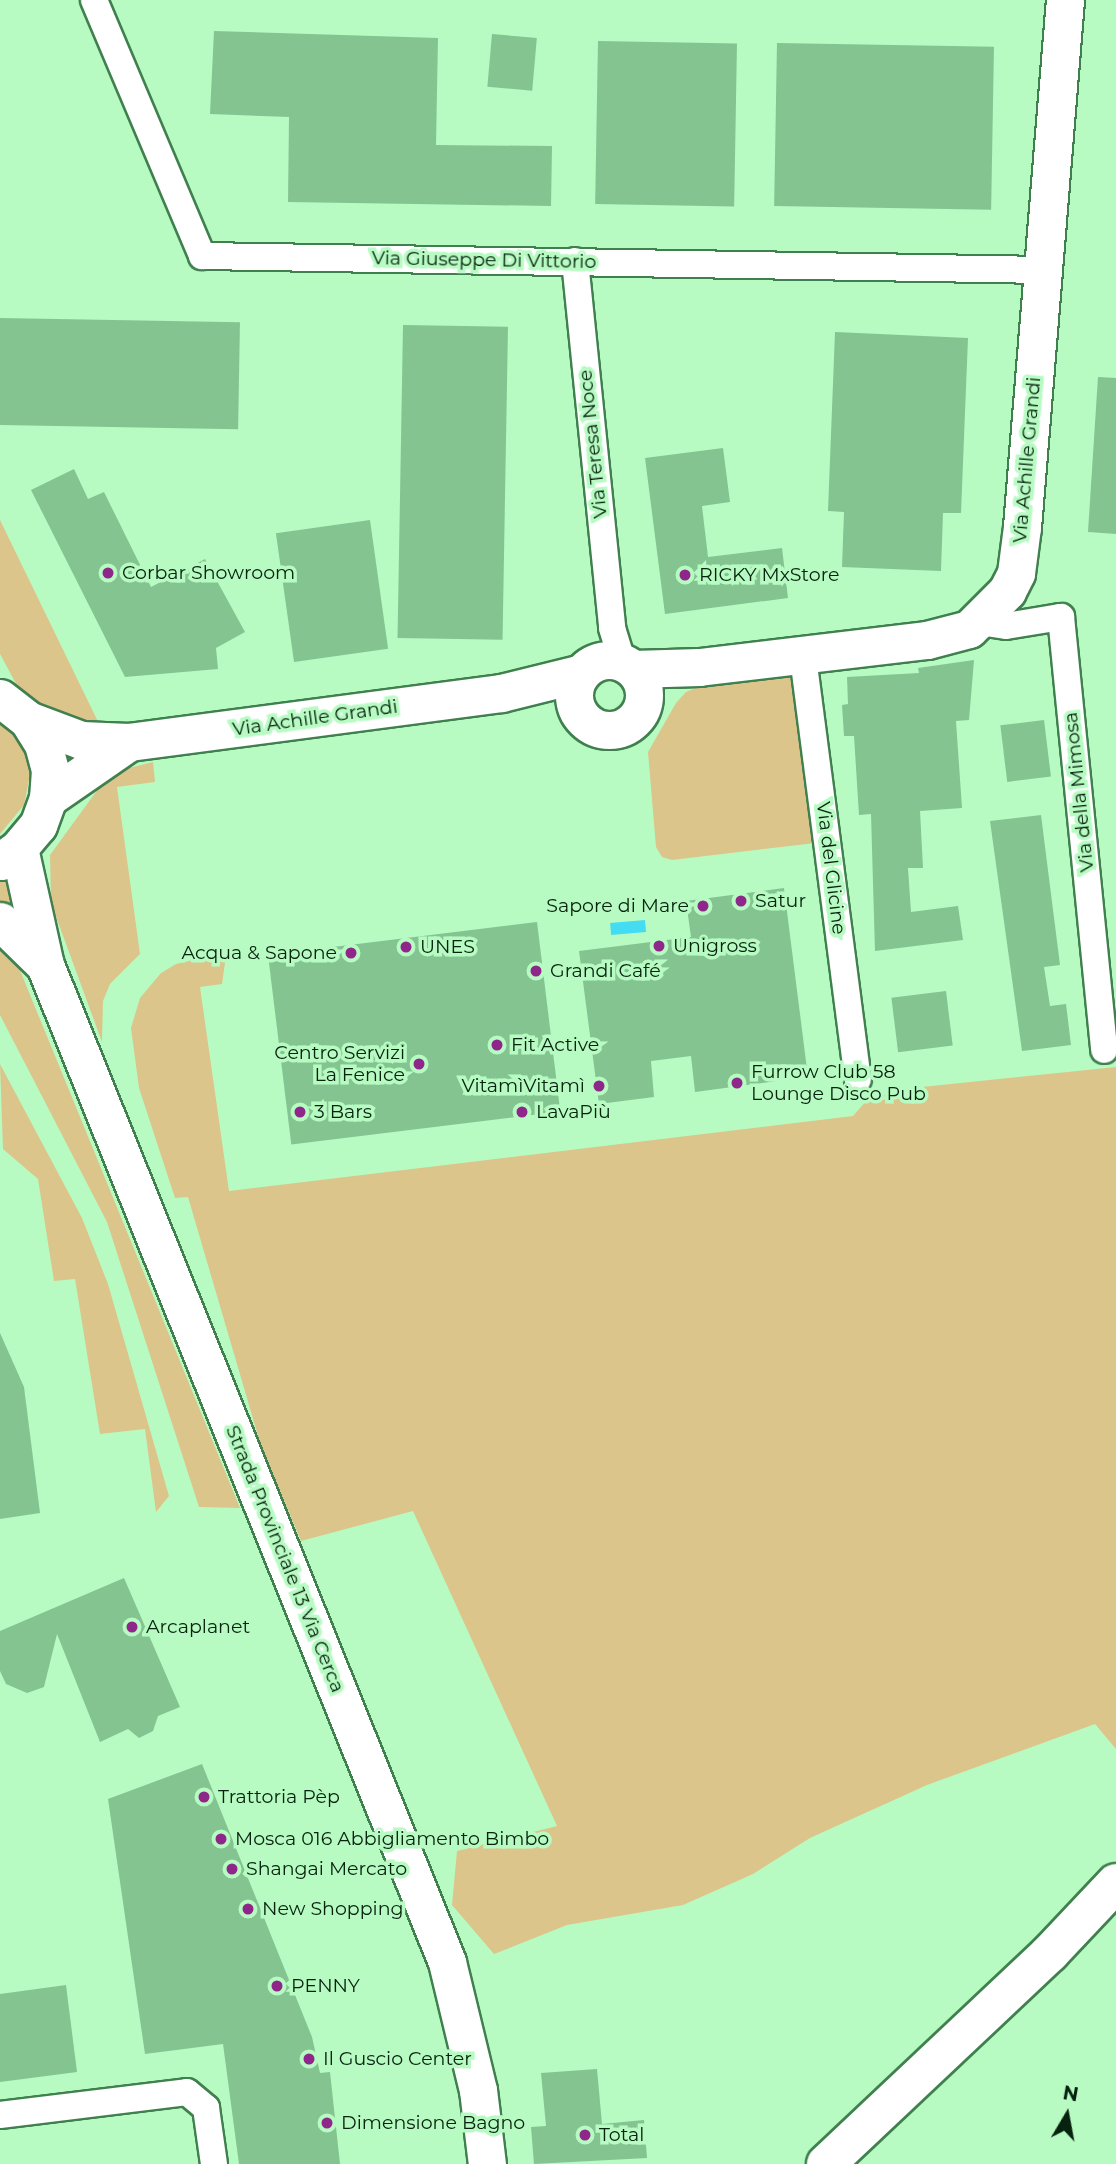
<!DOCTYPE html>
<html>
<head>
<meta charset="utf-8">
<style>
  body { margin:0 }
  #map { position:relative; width:1116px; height:2164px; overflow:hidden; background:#b7fbc3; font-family:Montserrat,sans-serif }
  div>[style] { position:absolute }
  .green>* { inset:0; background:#dcc58a }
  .water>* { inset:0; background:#43dcf3; transform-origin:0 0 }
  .building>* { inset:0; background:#83c490; transform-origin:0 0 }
  .roads { filter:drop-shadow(2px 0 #40804f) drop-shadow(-2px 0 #40804f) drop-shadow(0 2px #40804f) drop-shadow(0 -2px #40804f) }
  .street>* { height:26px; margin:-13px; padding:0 13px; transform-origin:13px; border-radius:13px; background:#fff }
  .secondary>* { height:37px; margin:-18.5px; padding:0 18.5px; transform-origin:18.5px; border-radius:18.5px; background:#fff }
  .secondary>.ring { margin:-18.5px; padding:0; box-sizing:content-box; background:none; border:37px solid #fff; border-radius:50% }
  .primary>* { height:38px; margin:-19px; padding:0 19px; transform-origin:19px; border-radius:19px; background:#fff }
  .dots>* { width:19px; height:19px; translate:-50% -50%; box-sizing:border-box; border:4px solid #b7fbc3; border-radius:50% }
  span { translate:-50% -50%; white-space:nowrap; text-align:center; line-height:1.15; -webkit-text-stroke:7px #b7fbc3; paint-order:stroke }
  .street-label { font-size:19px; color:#07220f }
  .poi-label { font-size:19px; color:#07220f }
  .left { translate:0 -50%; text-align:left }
  .right { translate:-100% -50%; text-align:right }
  .north { position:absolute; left:1032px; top:2080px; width:70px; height:70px; -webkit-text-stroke:5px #b7fbc3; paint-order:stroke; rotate:10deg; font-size:19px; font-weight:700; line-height:28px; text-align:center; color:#07220f }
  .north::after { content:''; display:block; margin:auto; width:24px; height:32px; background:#07220f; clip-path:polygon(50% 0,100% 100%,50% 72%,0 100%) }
</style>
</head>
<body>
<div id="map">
  <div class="green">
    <i style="clip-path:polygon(0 520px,104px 734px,73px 723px,20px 691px,0 654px)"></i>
    <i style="clip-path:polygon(784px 673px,797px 685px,815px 843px,672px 860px,662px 857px,656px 847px,648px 752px,676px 703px,686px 692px,710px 682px)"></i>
    <i style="clip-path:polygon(0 718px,23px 743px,30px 775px,24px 805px,0 834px)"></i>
    <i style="clip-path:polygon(153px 762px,155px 782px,117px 787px,140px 954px,110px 984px,103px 1001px,102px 1042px,51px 903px,50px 855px,101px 785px,125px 769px)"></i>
    <i style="clip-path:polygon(13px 862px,25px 934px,0 904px,0 869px)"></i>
    <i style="clip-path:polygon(0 941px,15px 958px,240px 1508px,199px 1507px,107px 1222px,0 1015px)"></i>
    <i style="clip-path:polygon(235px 950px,225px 963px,222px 984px,200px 987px,229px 1191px,853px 1116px,874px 1092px,1116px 1067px,1116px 1749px,1095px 1724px,927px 1785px,810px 1838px,753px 1874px,683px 1905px,567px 1925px,494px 1954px,452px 1905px,457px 1851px,557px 1826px,413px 1511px,301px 1541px,261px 1446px,188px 1197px,175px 1198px,139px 1088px,131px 1028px,140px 998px,161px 973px,176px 964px)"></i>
    <i style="clip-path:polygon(0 1064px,82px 1218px,108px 1284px,169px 1496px,156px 1512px,145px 1429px,100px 1434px,75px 1279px,54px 1281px,38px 1179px,3px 1149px)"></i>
  </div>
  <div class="water">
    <i style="left:645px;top:920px;width:12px;height:35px;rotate:85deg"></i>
  </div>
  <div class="building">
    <i style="clip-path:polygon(214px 31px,438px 38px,436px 145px,552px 146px,551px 206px,288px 202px,289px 117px,210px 114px)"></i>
    <i style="left:492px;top:34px;width:45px;height:53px;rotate:5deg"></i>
    <i style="left:598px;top:41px;width:139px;height:163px;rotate:1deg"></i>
    <i style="left:777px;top:43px;width:217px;height:163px;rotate:1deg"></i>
    <i style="left:0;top:318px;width:240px;height:107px;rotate:1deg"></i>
    <i style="left:403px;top:325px;width:105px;height:313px;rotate:1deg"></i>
    <i style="clip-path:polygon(835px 332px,968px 338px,961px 513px,943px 513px,941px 571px,842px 567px,844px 512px,828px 511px)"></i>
    <i style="clip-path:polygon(1098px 377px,1116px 378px,1116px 534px,1088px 532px)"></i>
    <i style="clip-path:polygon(723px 448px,730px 502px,702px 506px,708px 557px,782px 548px,788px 598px,665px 614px,645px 458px)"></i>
    <i style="clip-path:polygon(74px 469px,88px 499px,104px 492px,151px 587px,205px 559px,245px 632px,216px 648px,218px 669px,125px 677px,31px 490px)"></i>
    <i style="left:370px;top:520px;width:130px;height:95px;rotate:82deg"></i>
    <i style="clip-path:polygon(974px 660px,969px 720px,956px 721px,962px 808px,920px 811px,923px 868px,908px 868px,911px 912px,958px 906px,963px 940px,875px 951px,871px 814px,859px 815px,854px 736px,844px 736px,842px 705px,848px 704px,847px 677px,919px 673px,918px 668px)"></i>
    <i style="left:1044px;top:720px;width:57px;height:44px;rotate:83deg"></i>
    <i style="clip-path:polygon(1041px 815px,1060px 965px,1044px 967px,1050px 1006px,1066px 1004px,1071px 1045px,1022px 1051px,990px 821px)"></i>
    <i style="clip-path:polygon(784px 888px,808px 1077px,695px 1092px,691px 1056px,651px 1061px,654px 1097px,599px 1104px,579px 951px,691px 937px,686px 901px)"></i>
    <i style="left:537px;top:922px;width:191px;height:271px;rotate:83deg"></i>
    <i style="left:946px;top:991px;width:55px;height:55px;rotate:83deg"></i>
    <i style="clip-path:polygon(0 1333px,24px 1387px,40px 1513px,0 1519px)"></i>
    <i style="clip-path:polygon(124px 1578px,180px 1707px,158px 1716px,153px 1731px,139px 1738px,128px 1729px,100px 1742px,57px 1634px,44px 1687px,27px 1693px,6px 1684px,0 1671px,0 1631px)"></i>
    <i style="clip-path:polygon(202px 1764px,312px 2037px,320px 2073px,330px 2072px,340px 2164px,239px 2164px,223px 2044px,145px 2054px,108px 1799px)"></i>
    <i style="clip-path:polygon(66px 1985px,77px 2072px,0 2082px,0 1994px)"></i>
    <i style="clip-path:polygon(597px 2069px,602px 2124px,644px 2120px,647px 2158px,534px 2164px,531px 2127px,546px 2126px,541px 2073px)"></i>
  </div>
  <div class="roads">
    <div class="street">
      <i style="left:94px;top:0;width:278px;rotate:67.1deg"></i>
      <i style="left:202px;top:256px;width:841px;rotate:0.95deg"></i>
      <i style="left:575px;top:261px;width:369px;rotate:84.2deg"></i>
      <i style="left:612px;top:628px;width:37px;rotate:73deg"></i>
      <i style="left:979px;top:622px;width:27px;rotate:8deg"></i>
      <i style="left:1006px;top:626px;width:56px;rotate:-9.3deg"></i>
      <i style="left:1061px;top:617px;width:435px;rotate:84.3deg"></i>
      <i style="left:803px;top:657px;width:426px;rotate:82.6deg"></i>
      <i style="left:0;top:2115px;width:188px;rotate:-7deg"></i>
      <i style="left:187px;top:2092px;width:25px;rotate:40deg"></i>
      <i style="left:206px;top:2108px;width:57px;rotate:81.9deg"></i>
    </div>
    <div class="secondary">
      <i class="ring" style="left:574px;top:660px;width:33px;height:33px"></i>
      <i style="left:633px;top:669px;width:66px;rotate:-1.7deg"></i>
      <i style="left:699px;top:667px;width:230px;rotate:-6.8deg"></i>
      <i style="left:927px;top:640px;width:43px;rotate:-14.7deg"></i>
      <i style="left:969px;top:629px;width:54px;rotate:-45deg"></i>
      <i style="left:1007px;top:591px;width:20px;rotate:-63deg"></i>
      <i style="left:1016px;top:573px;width:46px;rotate:-82.6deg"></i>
      <i style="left:1022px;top:527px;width:529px;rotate:-85.34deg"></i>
      <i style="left:0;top:698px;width:36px;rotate:38deg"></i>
      <i style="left:28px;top:720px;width:28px;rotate:58deg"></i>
      <i style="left:43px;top:744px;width:27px;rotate:75deg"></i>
      <i style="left:50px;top:770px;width:28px;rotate:94deg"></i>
      <i style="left:48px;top:798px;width:29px;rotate:110deg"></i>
      <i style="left:38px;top:825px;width:30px;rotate:130deg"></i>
      <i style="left:19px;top:848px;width:22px;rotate:144deg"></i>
      <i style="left:28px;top:720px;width:57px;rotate:20.7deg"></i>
      <i style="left:81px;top:740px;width:48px;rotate:2.4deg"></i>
      <i style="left:129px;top:742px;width:375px;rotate:-7.5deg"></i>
      <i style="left:501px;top:693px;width:83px;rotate:-13.9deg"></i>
      <i style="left:48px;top:798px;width:98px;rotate:-34.7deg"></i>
      <i style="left:19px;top:848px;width:120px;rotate:77.5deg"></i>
      <i style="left:45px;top:965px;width:1075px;rotate:68.04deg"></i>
      <i style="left:447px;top:1962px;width:132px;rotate:76.4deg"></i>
      <i style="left:478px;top:2090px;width:75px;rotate:83.1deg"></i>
      <i style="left:0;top:921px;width:63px;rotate:44.4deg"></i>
    </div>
    <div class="primary">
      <i style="left:826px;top:2164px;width:308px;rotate:-43.3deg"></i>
      <i style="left:1050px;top:1953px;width:96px;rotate:-46.7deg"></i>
    </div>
  </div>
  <div class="dots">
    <i style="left:108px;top:573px;background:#8f278b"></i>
    <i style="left:685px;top:575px;background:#8f278b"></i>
    <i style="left:741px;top:901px;background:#8f278b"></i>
    <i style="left:703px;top:906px;background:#8f278b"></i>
    <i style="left:659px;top:946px;background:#8f278b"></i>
    <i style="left:406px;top:947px;background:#8f278b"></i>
    <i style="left:351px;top:953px;background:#8f278b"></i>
    <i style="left:536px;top:971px;background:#8f278b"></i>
    <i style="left:497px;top:1045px;background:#8f278b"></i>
    <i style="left:419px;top:1064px;background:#8f278b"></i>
    <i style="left:737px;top:1083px;background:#8f278b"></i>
    <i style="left:599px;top:1086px;background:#8f278b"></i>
    <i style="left:300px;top:1112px;background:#8f278b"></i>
    <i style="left:522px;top:1112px;background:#8f278b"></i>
    <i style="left:132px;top:1627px;background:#8f278b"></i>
    <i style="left:204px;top:1797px;background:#8f278b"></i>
    <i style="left:221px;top:1839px;background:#8f278b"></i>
    <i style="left:232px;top:1869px;background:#8f278b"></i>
    <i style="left:248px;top:1909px;background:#8f278b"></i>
    <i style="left:277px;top:1986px;background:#8f278b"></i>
    <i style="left:309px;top:2059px;background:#8f278b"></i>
    <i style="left:327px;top:2123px;background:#8f278b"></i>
    <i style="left:585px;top:2135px;background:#8f278b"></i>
  </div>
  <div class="street-label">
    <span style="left:484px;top:260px;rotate:1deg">Via Giuseppe Di Vittorio</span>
    <span style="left:593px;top:444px;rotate:-96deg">Via Teresa Noce</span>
    <span style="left:1027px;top:460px;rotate:-85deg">Via Achille Grandi</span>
    <span style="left:315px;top:718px;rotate:-8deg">Via Achille Grandi</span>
    <span style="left:1079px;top:792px;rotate:-96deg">Via della Mimosa</span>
    <span style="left:831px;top:868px;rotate:83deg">Via del Glicine</span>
    <span style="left:285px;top:1559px;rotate:68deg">Strada Provinciale 13 Via Cerca</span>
  </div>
  <div class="poi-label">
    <span class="left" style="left:122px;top:573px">Corbar Showroom</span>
    <span class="left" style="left:699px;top:575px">RICKY MxStore</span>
    <span class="left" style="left:755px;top:901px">Satur</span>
    <span class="right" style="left:689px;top:906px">Sapore di Mare</span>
    <span class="left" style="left:673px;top:946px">Unigross</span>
    <span class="left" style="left:420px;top:947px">UNES</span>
    <span class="right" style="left:337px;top:953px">Acqua &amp; Sapone</span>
    <span class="left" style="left:550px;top:971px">Grandi Café</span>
    <span class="left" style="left:511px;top:1045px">Fit Active</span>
    <span class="right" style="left:405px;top:1064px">Centro Servizi<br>La Fenice</span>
    <span class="left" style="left:751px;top:1083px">Furrow Club 58<br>Lounge Disco Pub</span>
    <span class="right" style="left:585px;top:1086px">VitamìVitamì</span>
    <span class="left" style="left:314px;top:1112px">3 Bars</span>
    <span class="left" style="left:536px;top:1112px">LavaPiù</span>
    <span class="left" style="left:146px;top:1627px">Arcaplanet</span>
    <span class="left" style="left:218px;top:1797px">Trattoria Pèp</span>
    <span class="left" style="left:235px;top:1839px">Mosca 016 Abbigliamento Bimbo</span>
    <span class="left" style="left:246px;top:1869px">Shangai Mercato</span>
    <span class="left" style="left:262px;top:1909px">New Shopping</span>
    <span class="left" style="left:291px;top:1986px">PENNY</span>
    <span class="left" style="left:323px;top:2059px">Il Guscio Center</span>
    <span class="left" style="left:341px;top:2123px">Dimensione Bagno</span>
    <span class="left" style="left:599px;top:2135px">Total</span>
  </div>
  <div class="north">N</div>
</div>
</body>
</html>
